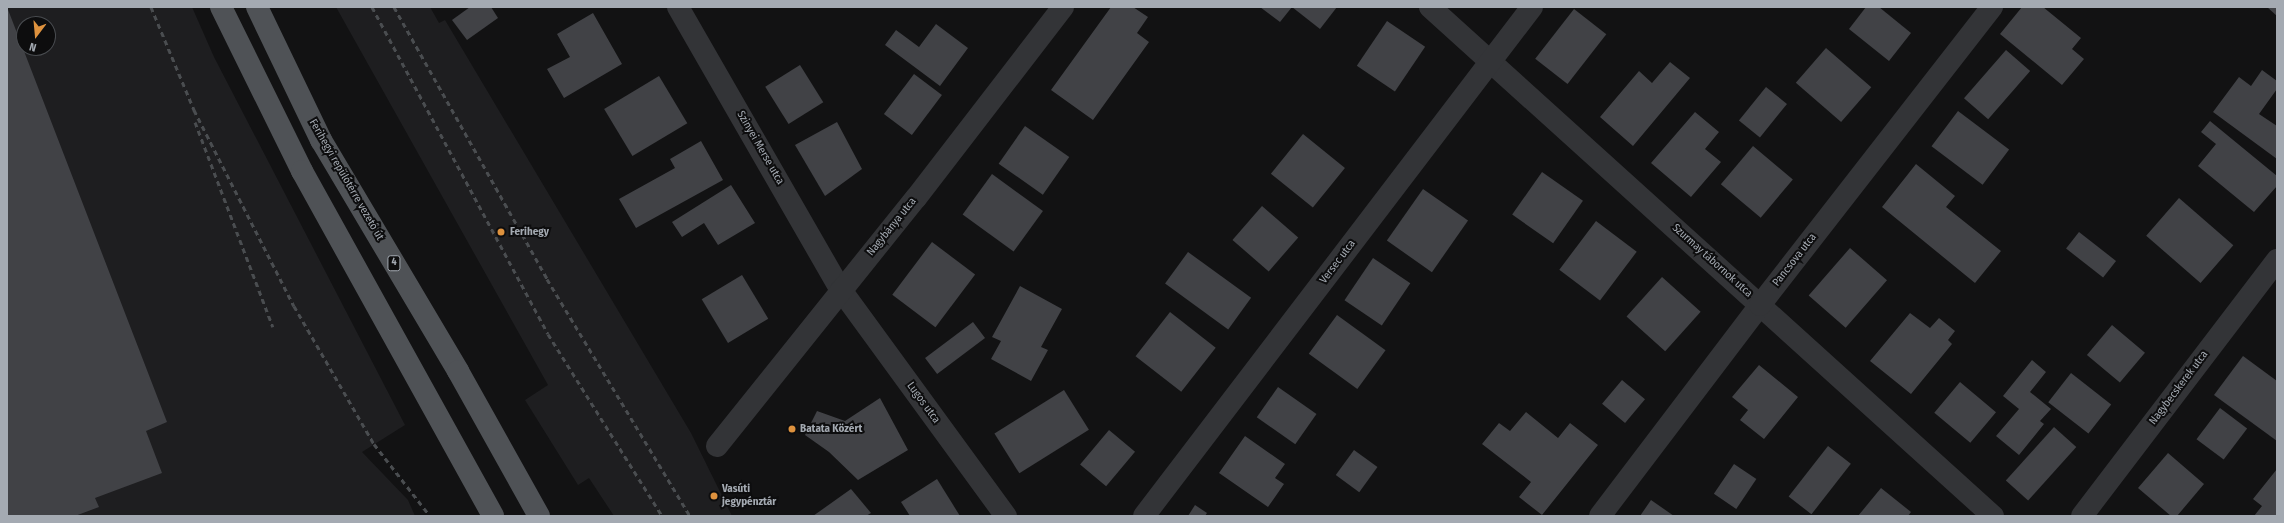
<!DOCTYPE html>
<html>
<head>
<meta charset="utf-8">
<style>
  body { margin:0 }
  #map { position:relative; width:2284px; height:523px; overflow:hidden; background:#121213; font-family:"Fira Sans Condensed",sans-serif }
  div>[style] { position:absolute }
  .built>* { inset:0; background:#1e1e20 }
  .building>* { inset:0; background:#414246; transform-origin:0 0 }
  .minor>* { height:22px; margin:-11px; padding:0 11px; transform-origin:11px; border-radius:11px; background:#333437 }
  .major>* { height:22px; margin:-11px; padding:0 11px; transform-origin:11px; border-radius:11px; background:#4f5256 }
  .rail>* { height:3px; margin-top:-1.5px; transform-origin:0; background:repeating-linear-gradient(90deg,#4a4d50 0 5px,transparent 0 9px) }
  .dots>* { width:11px; height:11px; translate:-50% -50%; box-sizing:border-box; border:2px solid #0d0d0e; border-radius:50% }
  span { translate:-50% -50%; white-space:nowrap; text-align:center; line-height:1.15; -webkit-text-stroke:4px #0d0d0e; paint-order:stroke }
  .shield-label span { padding:1px 3px; background:#0d0d0e; border:1px solid; border-radius:3px; -webkit-text-stroke-width:0 }
  .shield-label { font-size:10px; color:#a4aab2; font-weight:700 }
  .street-label { font-size:11px; color:#a4aab2 }
  .poi-label { font-size:11px; color:#a4aab2; font-weight:700 }
  .left { translate:0 -50%; text-align:left }
  .frame { position:absolute; inset:0; border:8px solid #a4aab2; pointer-events:none }
  .north { position:absolute; left:16px; top:16px; width:40px; height:40px; box-sizing:border-box; background:#0d0d0e; border:1px solid #494c50; border-radius:50%; rotate:196deg; font-size:11px; font-weight:700; line-height:16px; text-align:center; color:#a4aab2 }
  .north::after { content:''; display:block; margin:auto; width:14px; height:18px; background:#de923e; clip-path:polygon(50% 0,100% 100%,50% 72%,0 100%) }
</style>
</head>
<body>
<div id="map">
  <div class="built">
    <i style="clip-path:polygon(evenodd,7px 7px,192px 7px,214px 57px,405px 425px,362px 452px,408px 500px,415px 516px,7px 516px,7px 7px,24px 24px,48px 24px,48px 48px,24px 48px,24px 24px)"></i>
    <i style="clip-path:polygon(336px 7px,430px 7px,439px 23px,445px 20px,691px 433px,732px 516px,614px 516px,589px 478px,578px 485px,525px 400px,548px 385px)"></i>
  </div>
  <div class="building">
    <i style="clip-path:polygon(7px 7px,167px 422px,146px 431px,162px 473px,95px 498px,99px 507px,75px 516px,7px 516px)"></i>
    <i style="clip-path:polygon(470px 7px,491px 7px,498px 18px,467px 40px,452px 20px)"></i>
    <i style="clip-path:polygon(1111px 7px,1133px 7px,1148px 17px,1137px 33px,1149px 42px,1093px 120px,1051px 90px)"></i>
    <i style="clip-path:polygon(1260px 7px,1292px 7px,1280px 22px)"></i>
    <i style="clip-path:polygon(1292px 7px,1337px 7px,1320px 29px)"></i>
    <i style="clip-path:polygon(1866px 7px,1879px 7px,1911px 33px,1889px 61px,1849px 29px)"></i>
    <i style="clip-path:polygon(2022px 7px,2043px 7px,2081px 38px,2072px 49px,2084px 59px,2062px 85px,2000px 34px)"></i>
    <i style="clip-path:polygon(2267px 7px,2277px 7px,2277px 16px)"></i>
    <i style="left:1574px;top:9px;width:41px;height:63px;rotate:38deg"></i>
    <i style="clip-path:polygon(593px 13px,622px 64px,564px 98px,547px 69px,570px 57px,557px 34px)"></i>
    <i style="left:1387px;top:21px;width:46px;height:54px;rotate:34deg"></i>
    <i style="clip-path:polygon(936px 24px,968px 48px,940px 86px,885px 45px,896px 30px,919px 47px)"></i>
    <i style="left:1826px;top:48px;width:60px;height:46px;rotate:41deg"></i>
    <i style="left:2006px;top:50px;width:32px;height:64px;rotate:41deg"></i>
    <i style="clip-path:polygon(1670px 62px,1690px 78px,1633px 146px,1600px 117px,1639px 71px,1652px 83px)"></i>
    <i style="left:800px;top:65px;width:44px;height:41px;rotate:58deg"></i>
    <i style="clip-path:polygon(2262px 70px,2277px 81px,2277px 89px,2259px 114px,2277px 126px,2277px 159px,2213px 112px,2239px 77px,2251px 86px)"></i>
    <i style="left:914px;top:74px;width:35px;height:50px;rotate:37deg"></i>
    <i style="left:659px;top:76px;width:55px;height:64px;rotate:59deg"></i>
    <i style="left:1766px;top:87px;width:27px;height:43px;rotate:39deg"></i>
    <i style="left:1958px;top:111px;width:64px;height:44px;rotate:37deg"></i>
    <i style="clip-path:polygon(1695px 112px,1719px 132px,1705px 149px,1721px 162px,1691px 197px,1651px 163px)"></i>
    <i style="clip-path:polygon(2210px 121px,2277px 176px,2277px 186px,2254px 212px,2198px 166px,2216px 144px,2201px 132px)"></i>
    <i style="clip-path:polygon(837px 122px,862px 169px,825px 196px,795px 145px)"></i>
    <i style="left:1025px;top:126px;width:54px;height:46px;rotate:35deg"></i>
    <i style="left:1303px;top:134px;width:54px;height:51px;rotate:39deg"></i>
    <i style="clip-path:polygon(701px 141px,723px 180px,636px 228px,619px 199px,675px 168px,670px 159px)"></i>
    <i style="left:1753px;top:146px;width:52px;height:50px;rotate:40deg"></i>
    <i style="clip-path:polygon(1916px 164px,1955px 196px,1946px 207px,2001px 251px,1975px 283px,1882px 207px)"></i>
    <i style="left:1542px;top:172px;width:50px;height:52px;rotate:35deg"></i>
    <i style="left:992px;top:174px;width:63px;height:50px;rotate:36deg"></i>
    <i style="clip-path:polygon(731px 185px,755px 223px,718px 245px,704px 223px,682px 237px,672px 222px)"></i>
    <i style="left:1423px;top:189px;width:55px;height:63px;rotate:35deg"></i>
    <i style="left:2179px;top:198px;width:72px;height:50px;rotate:41deg"></i>
    <i style="left:1262px;top:206px;width:48px;height:45px;rotate:41deg"></i>
    <i style="left:1596px;top:221px;width:51px;height:61px;rotate:37deg"></i>
    <i style="left:2079px;top:232px;width:47px;height:21px;rotate:38deg"></i>
    <i style="left:932px;top:242px;width:54px;height:66px;rotate:37deg"></i>
    <i style="left:1850px;top:248px;width:49px;height:63px;rotate:41deg"></i>
    <i style="left:1188px;top:252px;width:78px;height:39px;rotate:36deg"></i>
    <i style="left:1373px;top:258px;width:45px;height:51px;rotate:34deg"></i>
    <i style="left:742px;top:275px;width:51px;height:47px;rotate:59deg"></i>
    <i style="left:1662px;top:277px;width:52px;height:53px;rotate:42deg"></i>
    <i style="clip-path:polygon(1020px 286px,1062px 309px,1041px 347px,1048px 350px,1031px 381px,991px 359px,1001px 341px,992px 337px)"></i>
    <i style="left:1170px;top:312px;width:58px;height:56px;rotate:38deg"></i>
    <i style="clip-path:polygon(1910px 313px,1930px 328px,1939px 318px,1955px 331px,1948px 340px,1952px 344px,1911px 394px,1870px 361px)"></i>
    <i style="left:1337px;top:315px;width:60px;height:48px;rotate:36deg"></i>
    <i style="left:973px;top:322px;width:20px;height:60px;rotate:53deg"></i>
    <i style="left:2112px;top:325px;width:43px;height:39px;rotate:40deg"></i>
    <i style="clip-path:polygon(2243px 356px,2277px 381px,2277px 441px,2214px 395px)"></i>
    <i style="clip-path:polygon(2032px 360px,2046px 372px,2030px 392px,2051px 409px,2040px 421px,2044px 424px,2019px 455px,1996px 436px,2019px 409px,2003px 396px)"></i>
    <i style="clip-path:polygon(1759px 365px,1798px 397px,1764px 439px,1740px 420px,1748px 410px,1732px 397px)"></i>
    <i style="left:2071px;top:373px;width:51px;height:37px;rotate:38deg"></i>
    <i style="left:1622px;top:380px;width:30px;height:31px;rotate:40deg"></i>
    <i style="left:1960px;top:382px;width:47px;height:40px;rotate:40deg"></i>
    <i style="left:1278px;top:387px;width:47px;height:37px;rotate:35deg"></i>
    <i style="left:1064px;top:390px;width:47px;height:82px;rotate:58deg"></i>
    <i style="clip-path:polygon(880px 398px,908px 450px,858px 480px,829px 452px,805px 435px,817px 411px,845px 421px)"></i>
    <i style="left:2220px;top:408px;width:34px;height:39px;rotate:37deg"></i>
    <i style="clip-path:polygon(1526px 412px,1558px 438px,1570px 423px,1598px 445px,1542px 515px,1519px 497px,1531px 482px,1482px 444px,1499px 423px,1510px 431px)"></i>
    <i style="left:2054px;top:427px;width:30px;height:72px;rotate:42deg"></i>
    <i style="left:1109px;top:430px;width:34px;height:45px;rotate:40deg"></i>
    <i style="clip-path:polygon(1245px 436px,1285px 464px,1275px 478px,1284px 484px,1268px 507px,1219px 473px)"></i>
    <i style="left:1828px;top:446px;width:29px;height:64px;rotate:38deg"></i>
    <i style="left:1354px;top:450px;width:29px;height:31px;rotate:36deg"></i>
    <i style="clip-path:polygon(2168px 453px,2204px 484px,2177px 516px,2171px 516px,2138px 488px)"></i>
    <i style="left:1734px;top:464px;width:27px;height:36px;rotate:34deg"></i>
    <i style="clip-path:polygon(2277px 469px,2277px 516px,2254px 516px,2262px 506px,2253px 499px)"></i>
    <i style="clip-path:polygon(937px 479px,960px 516px,910px 516px,901px 502px)"></i>
    <i style="clip-path:polygon(1881px 488px,1911px 512px,1908px 516px,1858px 516px)"></i>
    <i style="clip-path:polygon(851px 489px,871px 513px,866px 516px,813px 516px)"></i>
    <i style="clip-path:polygon(1651px 500px,1674px 516px,1640px 516px)"></i>
    <i style="clip-path:polygon(1195px 505px,1207px 513px,1205px 516px,1188px 516px)"></i>
  </div>
  <div class="minor">
    <i style="left:678px;top:7px;width:327px;rotate:60.1deg"></i>
    <i style="left:841px;top:290px;width:280px;rotate:53.9deg"></i>
    <i style="left:1430px;top:7px;width:759px;rotate:42.12deg"></i>
    <i style="left:717px;top:446px;width:318px;rotate:-51.3deg"></i>
    <i style="left:916px;top:198px;width:241px;rotate:-52.4deg"></i>
    <i style="left:1144px;top:516px;width:640px;rotate:-52.68deg"></i>
    <i style="left:1600px;top:516px;width:265px;rotate:-52.8deg"></i>
    <i style="left:1760px;top:305px;width:378px;rotate:-52.1deg"></i>
    <i style="left:2082px;top:516px;width:322px;rotate:-52.7deg"></i>
  </div>
  <div class="major">
    <i style="left:221px;top:7px;width:183px;rotate:63.7deg"></i>
    <i style="left:302px;top:171px;width:394px;rotate:61deg"></i>
    <i style="left:257px;top:7px;width:148px;rotate:64.3deg"></i>
    <i style="left:321px;top:140px;width:269px;rotate:59.3deg"></i>
    <i style="left:458px;top:371px;width:166px;rotate:60.8deg"></i>
  </div>
  <div class="rail">
    <i style="left:151px;top:7px;width:112px;rotate:67.3deg"></i>
    <i style="left:194px;top:110px;width:220px;rotate:63deg"></i>
    <i style="left:294px;top:306px;width:160px;rotate:59.9deg"></i>
    <i style="left:374px;top:444px;width:91px;rotate:52.1deg"></i>
    <i style="left:372px;top:7px;width:371px;rotate:61.7deg"></i>
    <i style="left:548px;top:334px;width:215px;rotate:57.9deg"></i>
    <i style="left:394px;top:7px;width:312px;rotate:60.6deg"></i>
    <i style="left:547px;top:279px;width:277px;rotate:58.9deg"></i>
    <i style="left:195px;top:122px;width:219px;rotate:69.2deg"></i>
  </div>
  <div class="dots">
    <i style="left:501px;top:232px;background:#de923e"></i>
    <i style="left:792px;top:429px;background:#de923e"></i>
    <i style="left:714px;top:496px;background:#de923e"></i>
  </div>
  <div class="shield-label">
    <span style="left:394px;top:263px">4</span>
  </div>
  <div class="street-label">
    <span style="left:760px;top:148px;rotate:60deg">Szinyei Merse utca</span>
    <span style="left:346px;top:180px;rotate:60deg">Ferihegyi repülőtérre vezető út</span>
    <span style="left:892px;top:227px;rotate:-51deg">Nagybánya utca</span>
    <span style="left:1795px;top:260px;rotate:-52deg">Pancsova utca</span>
    <span style="left:1712px;top:261px;rotate:42deg">Szurmay tábornok utca</span>
    <span style="left:1338px;top:262px;rotate:-53deg">Versec utca</span>
    <span style="left:2179px;top:388px;rotate:-53deg">Nagybecskerek utca</span>
    <span style="left:923px;top:403px;rotate:54deg">Lugos utca</span>
  </div>
  <div class="poi-label">
    <span class="left" style="left:510px;top:232px">Ferihegy</span>
    <span class="left" style="left:800px;top:429px">Batata Közért</span>
    <span class="left" style="left:722px;top:496px">Vasúti<br>jegypénztár</span>
  </div>
  <div class="frame"></div>
  <div class="north">N</div>
</div>
</body>
</html>
